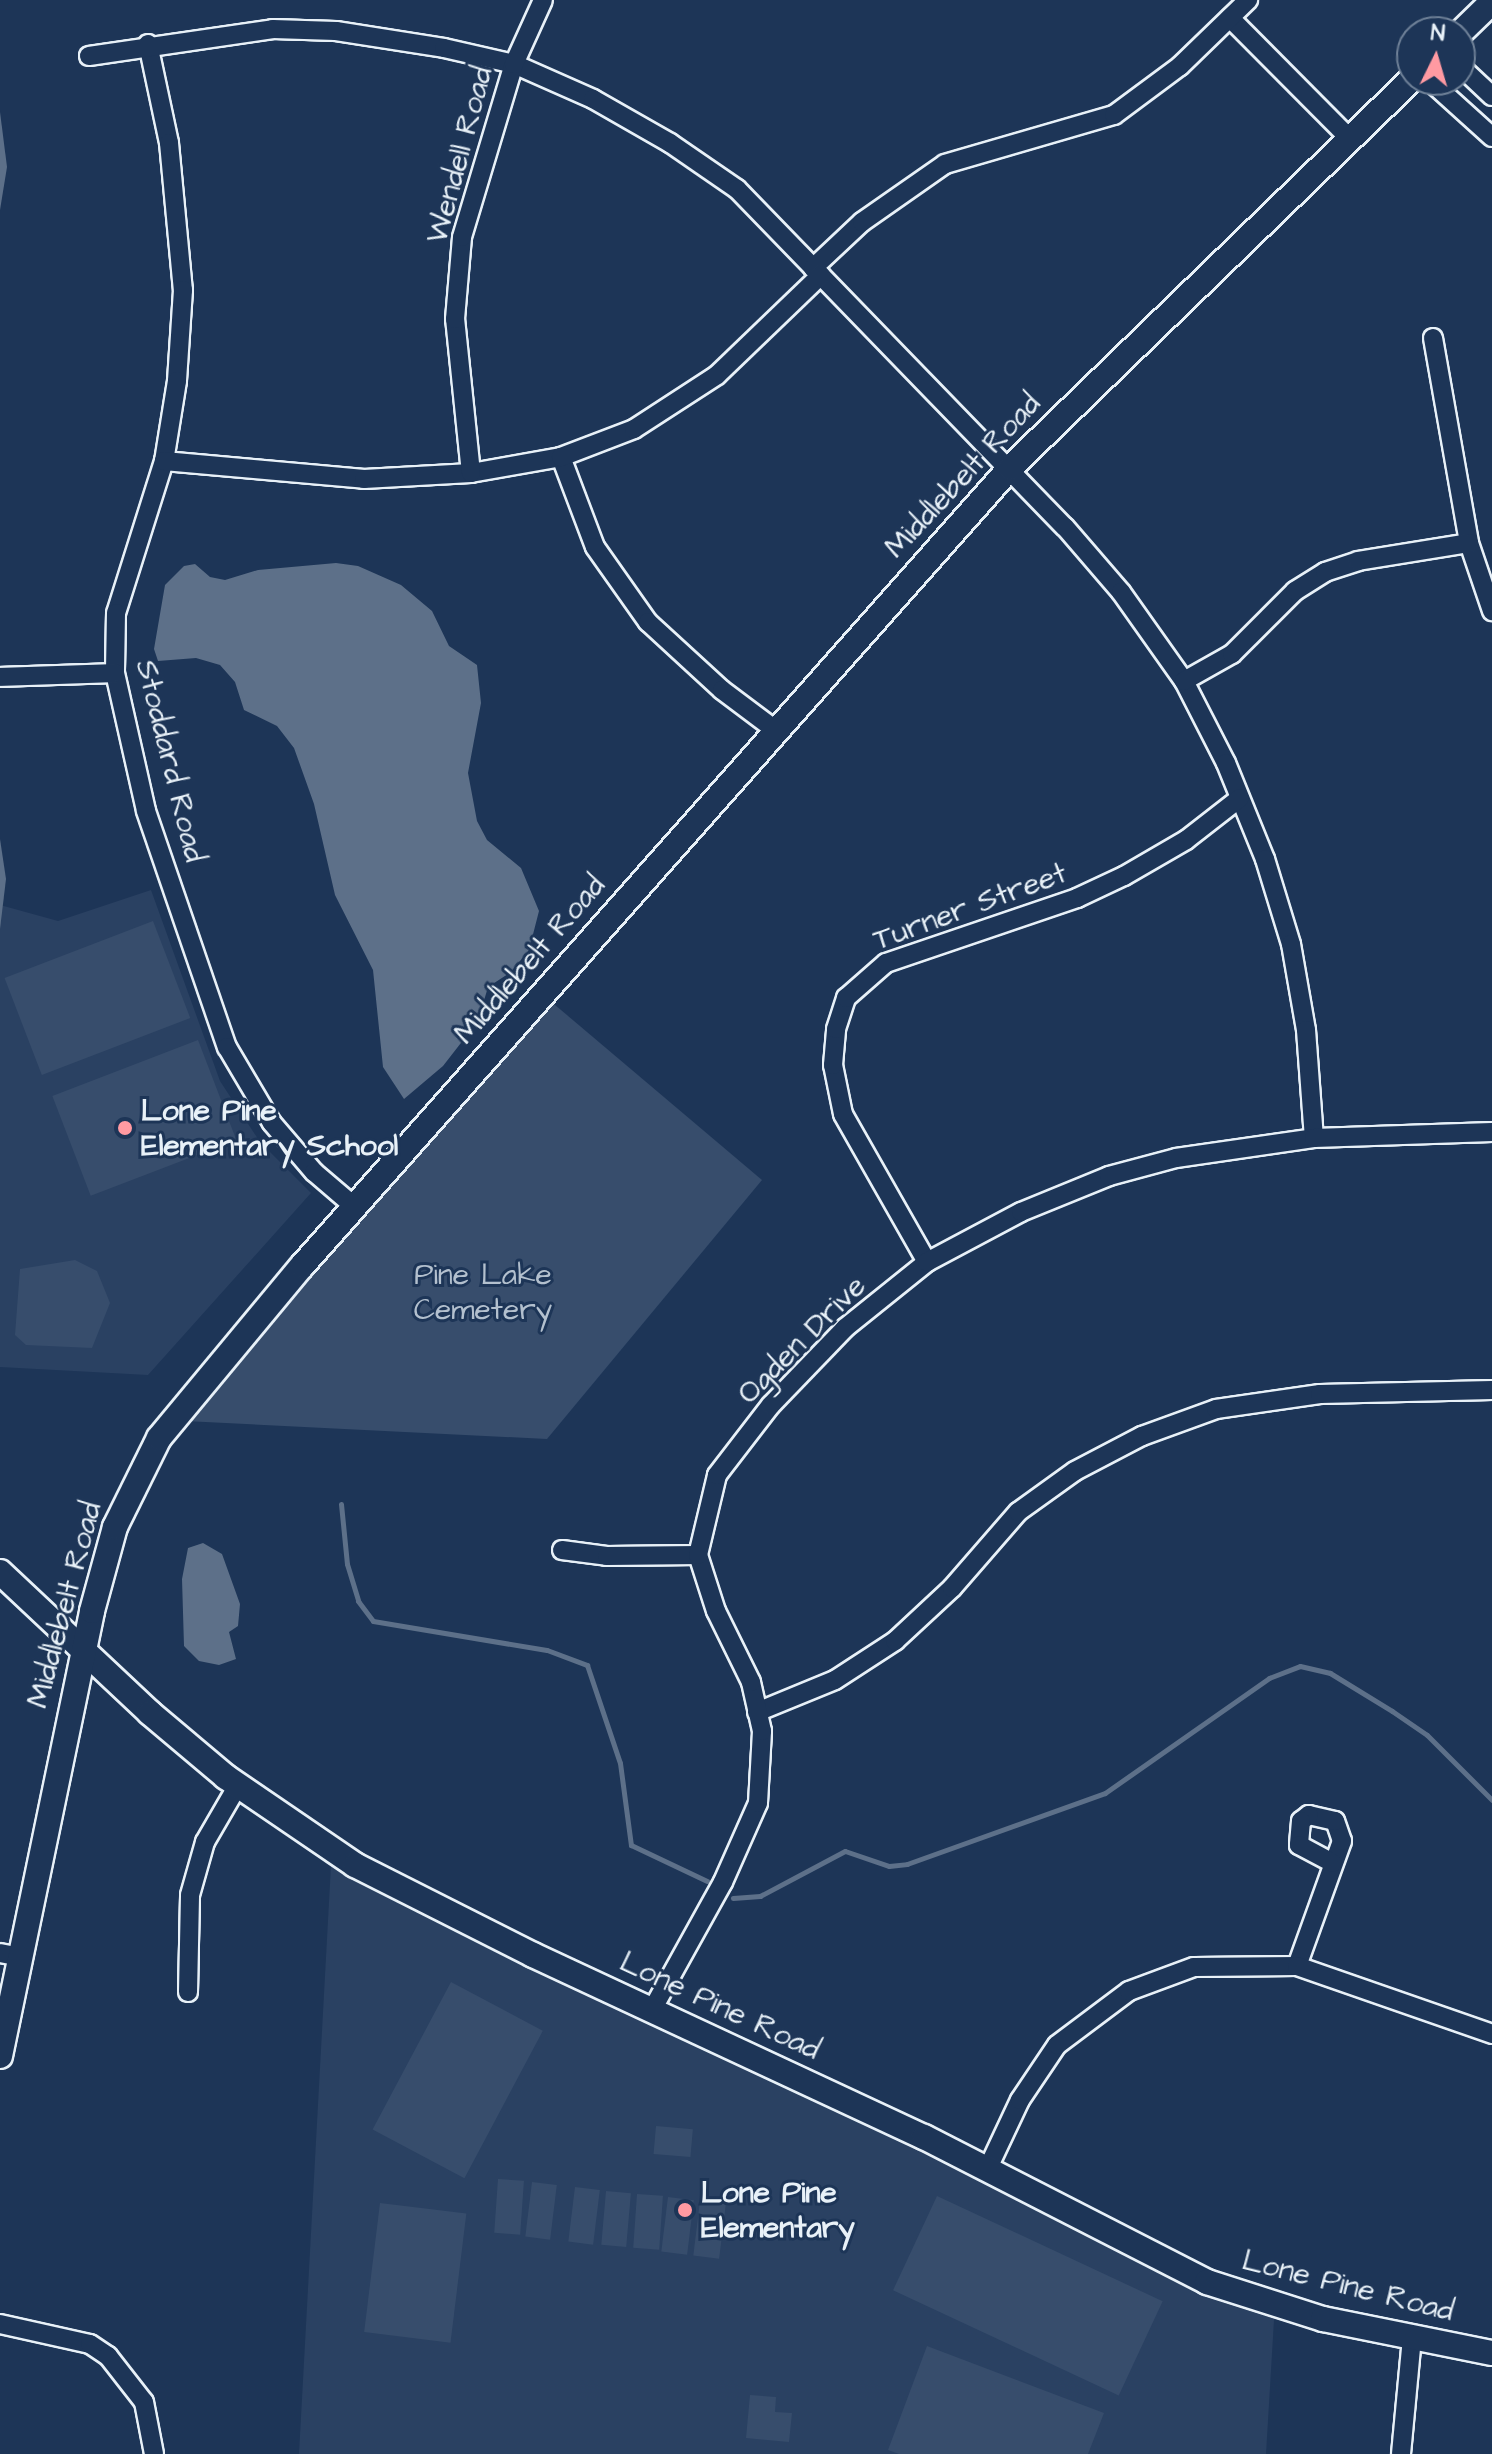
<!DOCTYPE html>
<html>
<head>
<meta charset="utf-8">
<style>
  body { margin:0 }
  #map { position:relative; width:1492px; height:2454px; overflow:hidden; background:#1d3557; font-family:"Architects Daughter",sans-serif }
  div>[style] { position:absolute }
  .built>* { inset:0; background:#2a4162 }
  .green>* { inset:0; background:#374d6c; transform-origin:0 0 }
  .water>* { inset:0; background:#5d7089 }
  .stream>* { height:5px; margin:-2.5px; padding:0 2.5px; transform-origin:2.5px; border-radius:2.5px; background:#5d7089 }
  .roads { filter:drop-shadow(2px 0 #e8f1f8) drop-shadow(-2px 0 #e8f1f8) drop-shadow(0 2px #e8f1f8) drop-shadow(0 -2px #e8f1f8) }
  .street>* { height:18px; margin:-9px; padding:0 9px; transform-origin:9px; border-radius:9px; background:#1d3557 }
  .secondary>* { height:24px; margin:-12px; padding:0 12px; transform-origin:12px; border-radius:12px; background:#1d3557 }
  .dots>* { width:22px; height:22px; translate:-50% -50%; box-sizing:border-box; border:4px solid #1d3557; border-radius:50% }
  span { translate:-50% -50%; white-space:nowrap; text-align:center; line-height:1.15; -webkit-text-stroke:6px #1d3557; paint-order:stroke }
  .street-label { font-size:30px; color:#e8f1f8 }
  .poi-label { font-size:30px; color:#e8f1f8; font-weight:700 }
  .left { translate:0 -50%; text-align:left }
  .park-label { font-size:30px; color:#b3c0ce }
  .north { position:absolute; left:1396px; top:16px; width:80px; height:80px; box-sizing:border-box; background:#1d3557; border:2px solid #6e8097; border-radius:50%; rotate:5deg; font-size:22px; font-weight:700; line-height:32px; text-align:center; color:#e8f1f8 }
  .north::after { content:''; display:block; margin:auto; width:28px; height:36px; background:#ff9aa2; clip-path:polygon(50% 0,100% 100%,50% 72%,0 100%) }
</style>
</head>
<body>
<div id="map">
  <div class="built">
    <i style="clip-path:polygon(151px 890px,220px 1081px,260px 1142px,311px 1193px,148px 1375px,0 1367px,0 905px,58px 921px)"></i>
    <i style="clip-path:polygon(332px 1847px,1275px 2303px,1266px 2454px,299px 2454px)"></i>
  </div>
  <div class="green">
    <i style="left:153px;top:921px;width:104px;height:159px;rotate:69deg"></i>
    <i style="clip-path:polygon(548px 999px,762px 1180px,547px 1439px,185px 1421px)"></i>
    <i style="left:198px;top:1040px;width:107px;height:156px;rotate:69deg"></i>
    <i style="clip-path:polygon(75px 1260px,97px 1271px,110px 1303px,92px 1348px,26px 1345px,15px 1335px,20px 1269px)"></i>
    <i style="left:451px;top:1982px;width:104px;height:167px;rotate:28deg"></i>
    <i style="left:656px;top:2126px;width:37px;height:28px;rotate:5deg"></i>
    <i style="left:498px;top:2179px;width:26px;height:54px;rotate:4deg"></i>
    <i style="left:532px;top:2182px;width:25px;height:55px;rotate:7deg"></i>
    <i style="left:575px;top:2187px;width:25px;height:55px;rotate:7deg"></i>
    <i style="left:606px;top:2191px;width:25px;height:54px;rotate:5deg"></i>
    <i style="left:637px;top:2194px;width:26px;height:54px;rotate:4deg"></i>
    <i style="left:937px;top:2196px;width:249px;height:104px;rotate:25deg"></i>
    <i style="left:668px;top:2197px;width:26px;height:55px;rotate:7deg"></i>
    <i style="left:700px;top:2201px;width:26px;height:55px;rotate:7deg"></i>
    <i style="left:380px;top:2203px;width:87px;height:130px;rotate:7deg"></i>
    <i style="clip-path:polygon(927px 2346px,1104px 2413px,1088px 2454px,899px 2454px,888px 2450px)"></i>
    <i style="clip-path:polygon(750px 2395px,776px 2397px,775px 2412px,792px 2413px,789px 2442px,746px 2438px)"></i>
  </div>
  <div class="water">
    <i style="clip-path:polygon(0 112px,7px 167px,0 210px)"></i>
    <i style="clip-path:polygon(336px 563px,358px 566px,401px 585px,432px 611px,449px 646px,477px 665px,481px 703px,468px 773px,477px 821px,487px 840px,521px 868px,539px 911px,529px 950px,511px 972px,488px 987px,478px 1021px,443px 1066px,404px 1099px,383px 1067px,373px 970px,335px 895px,314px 804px,294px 748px,277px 726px,244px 710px,235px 682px,220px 665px,196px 658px,158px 661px,154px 649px,165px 585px,184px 566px,195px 564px,210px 577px,225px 580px,258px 570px)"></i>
    <i style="clip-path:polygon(0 839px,6px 879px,0 929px)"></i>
    <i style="clip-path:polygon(203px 1543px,222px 1554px,240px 1604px,238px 1626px,229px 1632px,236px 1659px,219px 1665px,199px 1661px,184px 1646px,182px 1579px,188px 1548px)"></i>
  </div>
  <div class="stream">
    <i style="left:341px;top:1504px;width:60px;rotate:84.3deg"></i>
    <i style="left:347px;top:1564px;width:39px;rotate:73deg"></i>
    <i style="left:358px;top:1601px;width:25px;rotate:53deg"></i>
    <i style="left:373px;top:1621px;width:176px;rotate:9.5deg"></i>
    <i style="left:547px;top:1650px;width:43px;rotate:20.6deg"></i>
    <i style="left:587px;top:1665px;width:103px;rotate:71.4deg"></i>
    <i style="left:620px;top:1763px;width:83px;rotate:82.4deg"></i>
    <i style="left:631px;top:1845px;width:84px;rotate:25.3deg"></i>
    <i style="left:733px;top:1898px;width:27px;rotate:-4deg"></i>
    <i style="left:760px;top:1896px;width:96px;rotate:-27.9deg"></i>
    <i style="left:845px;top:1851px;width:46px;rotate:18.8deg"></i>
    <i style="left:889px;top:1866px;width:18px;rotate:-6deg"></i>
    <i style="left:907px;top:1864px;width:210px;rotate:-19.7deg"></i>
    <i style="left:1105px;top:1793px;width:200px;rotate:-35deg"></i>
    <i style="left:1269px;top:1678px;width:33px;rotate:-21deg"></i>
    <i style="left:1300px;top:1666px;width:31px;rotate:13deg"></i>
    <i style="left:1330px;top:1673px;width:73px;rotate:31.5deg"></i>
    <i style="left:1392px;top:1711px;width:42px;rotate:34.4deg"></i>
    <i style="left:1427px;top:1735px;width:92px;rotate:45deg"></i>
  </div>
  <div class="roads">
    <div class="street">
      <i style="left:1230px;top:18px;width:170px;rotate:45.2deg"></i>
      <i style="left:148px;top:44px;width:101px;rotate:78deg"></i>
      <i style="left:169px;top:143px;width:148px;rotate:84.6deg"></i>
      <i style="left:183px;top:290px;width:91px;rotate:93.8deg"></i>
      <i style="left:177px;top:381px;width:81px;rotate:99.2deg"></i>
      <i style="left:164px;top:461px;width:159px;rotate:107.5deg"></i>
      <i style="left:116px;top:613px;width:60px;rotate:91deg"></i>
      <i style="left:115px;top:673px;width:141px;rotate:77.3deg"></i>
      <i style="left:146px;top:811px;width:250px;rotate:71.1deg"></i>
      <i style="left:227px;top:1047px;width:88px;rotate:59.4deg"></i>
      <i style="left:272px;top:1123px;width:65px;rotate:49.4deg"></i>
      <i style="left:314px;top:1172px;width:54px;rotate:40.5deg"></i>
      <i style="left:89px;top:56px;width:186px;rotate:-8.3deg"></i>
      <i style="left:273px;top:29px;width:63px;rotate:1.8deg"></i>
      <i style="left:336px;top:31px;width:109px;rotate:8.9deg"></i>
      <i style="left:444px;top:48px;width:72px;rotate:12.9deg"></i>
      <i style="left:514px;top:64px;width:86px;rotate:23.9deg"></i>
      <i style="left:593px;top:99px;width:89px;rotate:29.7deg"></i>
      <i style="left:670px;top:143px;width:81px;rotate:34.5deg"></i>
      <i style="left:737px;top:189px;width:471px;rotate:45.9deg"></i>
      <i style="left:1065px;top:527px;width:86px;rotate:49.3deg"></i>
      <i style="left:1121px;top:592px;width:109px;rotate:54.7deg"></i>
      <i style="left:1184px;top:681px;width:92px;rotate:62.9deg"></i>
      <i style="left:1226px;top:763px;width:104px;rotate:67.9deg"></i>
      <i style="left:1265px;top:859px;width:89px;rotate:73deg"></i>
      <i style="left:1291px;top:944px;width:87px;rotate:80.1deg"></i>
      <i style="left:1306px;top:1030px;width:108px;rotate:85.8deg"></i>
      <i style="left:1460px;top:66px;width:44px;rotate:43.2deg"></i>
      <i style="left:1429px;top:80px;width:85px;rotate:42.1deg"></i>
      <i style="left:813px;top:268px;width:67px;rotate:-43.2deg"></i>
      <i style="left:862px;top:222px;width:101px;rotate:-34.9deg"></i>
      <i style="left:945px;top:164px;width:176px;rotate:-16.2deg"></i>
      <i style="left:1114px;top:115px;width:82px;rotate:-36.6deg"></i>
      <i style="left:1180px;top:66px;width:95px;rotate:-44.1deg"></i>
      <i style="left:1433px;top:338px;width:208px;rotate:80deg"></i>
      <i style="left:1469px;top:543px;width:72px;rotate:71.3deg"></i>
      <i style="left:561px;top:457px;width:96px;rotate:69.3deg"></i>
      <i style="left:595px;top:547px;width:92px;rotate:54.8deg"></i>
      <i style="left:648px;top:622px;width:100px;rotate:42.6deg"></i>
      <i style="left:722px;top:690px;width:65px;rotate:36.9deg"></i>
      <i style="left:164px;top:461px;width:201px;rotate:5.1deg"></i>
      <i style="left:364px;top:479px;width:107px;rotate:-3.2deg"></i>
      <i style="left:471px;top:473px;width:91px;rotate:-10.1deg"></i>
      <i style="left:561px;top:457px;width:78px;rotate:-21deg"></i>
      <i style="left:634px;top:429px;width:99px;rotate:-33deg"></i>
      <i style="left:717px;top:375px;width:144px;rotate:-43.9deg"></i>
      <i style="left:471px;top:473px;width:155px;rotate:-95.9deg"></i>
      <i style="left:455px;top:319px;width:82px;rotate:-85.1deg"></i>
      <i style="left:462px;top:237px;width:181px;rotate:-73.3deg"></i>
      <i style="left:514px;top:64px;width:70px;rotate:-65.6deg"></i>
      <i style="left:0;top:677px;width:115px;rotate:-2deg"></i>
      <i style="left:1184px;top:681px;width:55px;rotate:-29.4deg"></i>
      <i style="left:1232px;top:654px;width:89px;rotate:-45deg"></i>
      <i style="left:1295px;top:591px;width:36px;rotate:-32deg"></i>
      <i style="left:1325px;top:572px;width:35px;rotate:-18deg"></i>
      <i style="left:1358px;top:561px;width:112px;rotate:-9.2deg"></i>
      <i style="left:927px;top:1262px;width:170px;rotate:-119.6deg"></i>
      <i style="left:843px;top:1114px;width:50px;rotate:-101.5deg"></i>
      <i style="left:833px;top:1065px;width:36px;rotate:-85deg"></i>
      <i style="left:836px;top:1029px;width:33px;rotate:-72deg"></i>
      <i style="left:846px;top:998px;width:53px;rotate:-41.2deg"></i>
      <i style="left:886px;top:963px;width:202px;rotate:-18.8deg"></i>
      <i style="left:1077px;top:898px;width:52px;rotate:-25.1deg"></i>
      <i style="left:1124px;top:876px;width:72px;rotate:-30.1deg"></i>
      <i style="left:1186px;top:840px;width:68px;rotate:-37.9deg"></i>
      <i style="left:562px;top:1550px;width:45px;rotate:7.6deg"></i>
      <i style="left:607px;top:1556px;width:91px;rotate:-0.6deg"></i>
      <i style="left:757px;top:1712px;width:84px;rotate:-22.3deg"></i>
      <i style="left:835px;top:1680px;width:72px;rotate:-33deg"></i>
      <i style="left:895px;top:1641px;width:78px;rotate:-42.9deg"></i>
      <i style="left:952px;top:1588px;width:101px;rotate:-49deg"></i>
      <i style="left:1018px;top:1512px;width:70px;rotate:-35.7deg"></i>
      <i style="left:1075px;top:1471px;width:76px;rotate:-27.6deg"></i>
      <i style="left:1142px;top:1436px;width:79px;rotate:-20deg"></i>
      <i style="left:1216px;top:1409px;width:105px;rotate:-8.2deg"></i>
      <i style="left:1320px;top:1394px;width:172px;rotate:-1.3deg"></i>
      <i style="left:0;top:1953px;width:20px;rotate:11deg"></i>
      <i style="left:1297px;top:1966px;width:133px;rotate:-70.2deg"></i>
      <i style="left:1342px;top:1841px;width:21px;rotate:-109deg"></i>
      <i style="left:1335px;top:1821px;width:27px;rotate:-167deg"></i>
      <i style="left:1309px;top:1815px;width:10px;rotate:143deg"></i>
      <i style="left:1301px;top:1821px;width:24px;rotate:95deg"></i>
      <i style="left:1299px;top:1845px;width:38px;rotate:28deg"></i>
      <i style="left:188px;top:1992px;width:97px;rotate:-88.8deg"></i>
      <i style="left:190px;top:1895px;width:55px;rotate:-74.2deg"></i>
      <i style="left:205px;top:1842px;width:66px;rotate:-59.9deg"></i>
      <i style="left:652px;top:2010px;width:146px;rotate:-61deg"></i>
      <i style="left:723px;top:1882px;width:86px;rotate:-66.1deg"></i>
      <i style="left:758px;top:1803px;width:72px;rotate:-86.8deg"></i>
      <i style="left:762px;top:1731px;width:50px;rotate:-102.7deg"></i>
      <i style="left:751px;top:1682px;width:79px;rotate:-116.2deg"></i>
      <i style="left:716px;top:1611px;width:59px;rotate:-107.8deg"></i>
      <i style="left:698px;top:1555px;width:82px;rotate:-76.6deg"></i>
      <i style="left:717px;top:1475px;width:88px;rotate:-52.4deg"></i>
      <i style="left:771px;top:1405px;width:107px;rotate:-46.1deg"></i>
      <i style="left:845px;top:1328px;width:105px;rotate:-38.8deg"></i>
      <i style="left:927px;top:1262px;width:106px;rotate:-28deg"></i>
      <i style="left:1021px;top:1212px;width:95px;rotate:-22.2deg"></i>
      <i style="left:1109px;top:1176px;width:69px;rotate:-15deg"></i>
      <i style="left:1176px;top:1158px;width:139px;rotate:-8.2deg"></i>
      <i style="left:1314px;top:1138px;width:178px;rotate:-1.9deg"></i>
      <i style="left:988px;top:2168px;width:75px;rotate:-64.8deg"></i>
      <i style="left:1020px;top:2100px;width:66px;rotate:-56.1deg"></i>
      <i style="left:1057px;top:2045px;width:90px;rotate:-36.9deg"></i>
      <i style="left:1129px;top:1991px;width:69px;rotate:-20.3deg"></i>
      <i style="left:1194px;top:1967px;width:103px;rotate:-0.6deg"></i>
      <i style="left:1297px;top:1966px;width:207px;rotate:19.2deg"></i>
      <i style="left:0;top:2324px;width:92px;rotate:12.5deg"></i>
      <i style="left:90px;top:2344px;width:22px;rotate:34deg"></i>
      <i style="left:108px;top:2356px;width:58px;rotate:52deg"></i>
      <i style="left:144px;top:2402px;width:53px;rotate:79.1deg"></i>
      <i style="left:1401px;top:2454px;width:118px;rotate:-84.6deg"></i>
    </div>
    <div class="secondary">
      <i style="left:1460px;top:33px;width:45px;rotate:-44.1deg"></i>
      <i style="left:0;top:1572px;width:206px;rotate:43.2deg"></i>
      <i style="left:150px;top:1713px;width:99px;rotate:40.1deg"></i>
      <i style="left:226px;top:1777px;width:156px;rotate:34.3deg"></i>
      <i style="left:355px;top:1865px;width:199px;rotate:26.8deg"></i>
      <i style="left:533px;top:1955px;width:431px;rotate:25deg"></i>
      <i style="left:924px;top:2137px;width:318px;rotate:27.1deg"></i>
      <i style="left:1207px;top:2282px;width:122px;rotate:17.7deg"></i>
      <i style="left:1323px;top:2319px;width:172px;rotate:11.4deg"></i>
      <i style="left:0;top:2056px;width:454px;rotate:-78.3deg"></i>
      <i style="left:92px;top:1611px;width:87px;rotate:-74.7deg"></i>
      <i style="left:115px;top:1527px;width:99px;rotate:-63.7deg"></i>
      <i style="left:159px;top:1438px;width:224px;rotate:-50.3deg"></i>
      <i style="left:302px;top:1266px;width:1067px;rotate:-48.42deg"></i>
      <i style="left:1010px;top:468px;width:559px;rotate:-44.06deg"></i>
    </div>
  </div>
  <div class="dots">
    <i style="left:125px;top:1128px;background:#ff9aa2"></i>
    <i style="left:685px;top:2210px;background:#ff9aa2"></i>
  </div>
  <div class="street-label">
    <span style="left:460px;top:155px;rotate:-75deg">Wendell Road</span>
    <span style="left:963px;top:476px;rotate:-47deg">Middlebelt Road</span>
    <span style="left:170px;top:761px;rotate:76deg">Stoddard Road</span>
    <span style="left:970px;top:907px;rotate:-20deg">Turner Street</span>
    <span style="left:530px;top:960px;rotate:-49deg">Middlebelt Road</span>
    <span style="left:802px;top:1340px;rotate:-45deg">Ogden Drive</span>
    <span style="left:65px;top:1605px;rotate:-75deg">Middlebelt Road</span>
    <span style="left:720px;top:2006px;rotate:25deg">Lone Pine Road</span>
    <span style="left:1348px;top:2286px;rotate:14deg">Lone Pine Road</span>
  </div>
  <div class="poi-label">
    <span class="left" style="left:141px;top:1128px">Lone Pine<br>Elementary School</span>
    <span class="left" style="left:701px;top:2210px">Lone Pine<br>Elementary</span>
  </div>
  <div class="park-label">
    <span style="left:483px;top:1292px">Pine Lake<br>Cemetery</span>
  </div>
  <div class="north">N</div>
</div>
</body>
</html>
